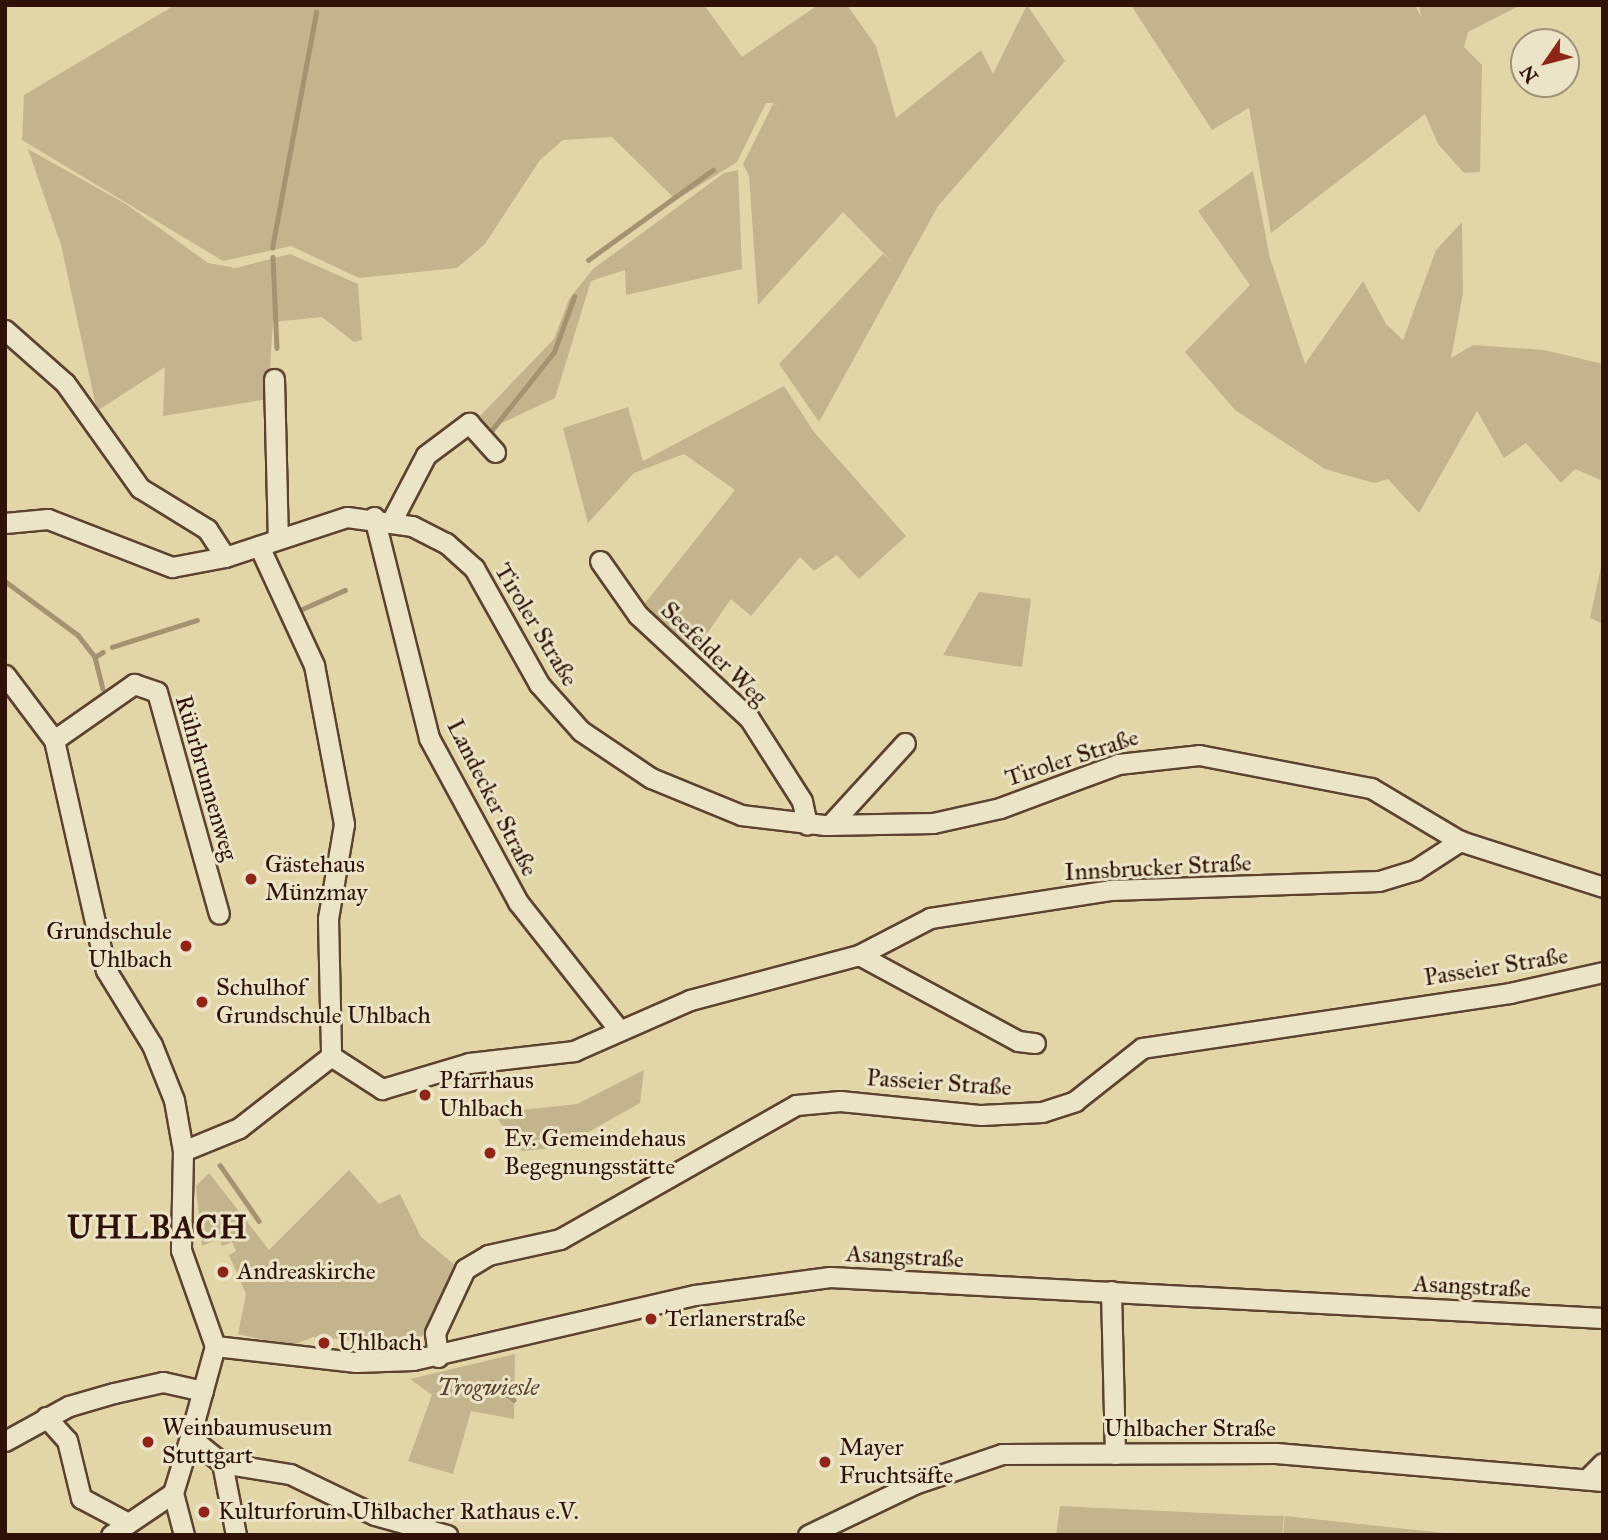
<!DOCTYPE html>
<html>
<head>
<meta charset="utf-8">
<style>
  body { margin:0 }
  #map { position:relative; width:1608px; height:1540px; overflow:hidden; background:#e2d5a8; font-family:"IM FELL Great Primer",serif }
  div>[style] { position:absolute }
  .green>* { inset:0; background:#c4b48d }
  .stream>* { height:4.5px; margin:-2.25px; padding:0 2.25px; transform-origin:2.25px; border-radius:2.25px; background:#a59271 }
  .roads { filter:drop-shadow(2px 0 #5c422f) drop-shadow(-2px 0 #5c422f) drop-shadow(0 2px #5c422f) drop-shadow(0 -2px #5c422f) }
  .minor>* { height:19px; margin:-9.5px; padding:0 9.5px; transform-origin:9.5px; border-radius:9.5px; background:#ece4c6 }
  .dots>* { width:19px; height:19px; translate:-50% -50%; box-sizing:border-box; border:4px solid #ece4c6; border-radius:50% }
  span { translate:-50% -50%; white-space:nowrap; text-align:center; line-height:1.15; -webkit-text-stroke:6px #ece4c6; paint-order:stroke }
  .street-label { font-size:24px; color:#2f1107 }
  .poi-label { font-size:24px; color:#2f1107 }
  .left { translate:0 -50%; text-align:left }
  .right { translate:-100% -50%; text-align:right }
  .park-label { font-size:24px; color:#5c422f; font-style:italic }
  .district-label { font-size:32px; color:#2f1107; font-weight:700; letter-spacing:2px }
  .frame { position:absolute; inset:0; border:7px solid #2f1107; pointer-events:none }
  .north { position:absolute; left:1510px; top:28px; width:70px; height:70px; box-sizing:border-box; background:#ece4c6; border:2px solid #a0907a; border-radius:50%; rotate:235deg; font-size:19px; font-weight:700; line-height:28px; text-align:center; color:#2f1107 }
  .north::after { content:''; display:block; margin:auto; width:24px; height:32px; background:#8f2418; clip-path:polygon(50% 0,100% 100%,50% 72%,0 100%) }
</style>
</head>
<body>
<div id="map">
  <div class="green">
    <i style="clip-path:polygon(175px 5px,704px 5px,742px 57px,818px 5px,847px 5px,876px 46px,896px 118px,981px 50px,993px 74px,1027px 5px,1065px 61px,938px 206px,819px 422px,779px 364px,883px 254px,892px 262px,843px 212px,758px 305px,749px 176px,743px 164px,773px 104px,783px 109px,772px 103px,766px 103px,737px 162px,676px 200px,612px 137px,563px 140px,540px 160px,485px 244px,457px 268px,359px 278px,291px 246px,223px 261px,22px 140px,24px 95px)"></i>
    <i style="clip-path:polygon(1131px 5px,1415px 5px,1421px 17px,1419px 5px,1521px 5px,1468px 32px,1464px 47px,1482px 65px,1480px 172px,1464px 173px,1438px 144px,1425px 114px,1271px 233px,1249px 108px,1212px 130px)"></i>
    <i style="clip-path:polygon(28px 149px,126px 204px,208px 263px,236px 268px,290px 254px,358px 284px,362px 340px,354px 342px,322px 317px,273px 322px,268px 399px,163px 416px,165px 367px,97px 411px,61px 245px)"></i>
    <i style="clip-path:polygon(738px 170px,742px 269px,626px 295px,625px 270px,591px 281px,555px 398px,485px 431px,480px 416px,554px 339px,569px 299px,593px 269px,724px 173px)"></i>
    <i style="clip-path:polygon(1253px 171px,1270px 258px,1305px 364px,1363px 281px,1386px 324px,1403px 340px,1436px 250px,1462px 222px,1463px 293px,1451px 358px,1473px 345px,1544px 350px,1603px 364px,1603px 481px,1575px 469px,1561px 483px,1526px 443px,1504px 458px,1477px 411px,1419px 513px,1388px 479px,1374px 483px,1325px 469px,1235px 410px,1185px 352px,1250px 285px,1198px 211px)"></i>
    <i style="clip-path:polygon(784px 386px,814px 432px,906px 536px,859px 579px,837px 555px,814px 571px,800px 557px,751px 616px,731px 599px,692px 655px,642px 607px,735px 490px,684px 454px,634px 473px,588px 523px,563px 428px,628px 407px,643px 461px)"></i>
    <i style="clip-path:polygon(1603px 558px,1603px 624px,1590px 618px)"></i>
    <i style="clip-path:polygon(979px 592px,1031px 599px,1022px 667px,943px 655px)"></i>
    <i style="clip-path:polygon(644px 1070px,640px 1103px,562px 1147px,522px 1151px,493px 1113px,577px 1104px)"></i>
    <i style="clip-path:polygon(349px 1170px,379px 1204px,400px 1194px,421px 1237px,456px 1266px,427px 1333px,396px 1352px,341px 1339px,313px 1337px,290px 1346px,238px 1334px,246px 1294px,229px 1255px,236px 1251px,232px 1242px,222px 1246px,219px 1239px,202px 1246px,196px 1186px,209px 1173px,269px 1250px)"></i>
    <i style="clip-path:polygon(515px 1354px,514px 1419px,471px 1411px,453px 1474px,408px 1461px,432px 1395px,410px 1379px)"></i>
    <i style="clip-path:polygon(1060px 1506px,1246px 1515px,1284px 1516px,1282px 1535px,1056px 1535px)"></i>
    <i style="clip-path:polygon(1285px 1516px,1454px 1534px,1505px 1533px,1504px 1535px,1283px 1535px)"></i>
  </div>
  <div class="stream">
    <i style="left:272px;top:248px;width:240px;rotate:-79.4deg"></i>
    <i style="left:273px;top:257px;width:91px;rotate:87.5deg"></i>
    <i style="left:588px;top:260px;width:154px;rotate:-35.8deg"></i>
    <i style="left:488px;top:435px;width:106px;rotate:-51.5deg"></i>
    <i style="left:554px;top:352px;width:59px;rotate:-70deg"></i>
    <i style="left:5px;top:581px;width:91px;rotate:36.5deg"></i>
    <i style="left:78px;top:635px;width:28px;rotate:52deg"></i>
    <i style="left:95px;top:657px;width:32px;rotate:76deg"></i>
    <i style="left:300px;top:610px;width:49px;rotate:-24deg"></i>
    <i style="left:112px;top:647px;width:89px;rotate:-17.6deg"></i>
    <i style="left:95px;top:657px;width:9px;rotate:-32deg"></i>
    <i style="left:220px;top:1165px;width:68px;rotate:55.1deg"></i>
    <i style="left:457px;top:1389px;width:36px;rotate:-11deg"></i>
    <i style="left:492px;top:1382px;width:28px;rotate:39deg"></i>
  </div>
  <div class="roads">
    <div class="minor">
      <i style="left:5px;top:330px;width:80px;rotate:41.5deg"></i>
      <i style="left:65px;top:383px;width:129px;rotate:54.5deg"></i>
      <i style="left:140px;top:488px;width:79px;rotate:31.5deg"></i>
      <i style="left:207px;top:529px;width:33px;rotate:57deg"></i>
      <i style="left:274px;top:379px;width:159px;rotate:88.6deg"></i>
      <i style="left:374px;top:517px;width:228px;rotate:76deg"></i>
      <i style="left:429px;top:738px;width:187px;rotate:61.5deg"></i>
      <i style="left:518px;top:902px;width:163px;rotate:51.7deg"></i>
      <i style="left:392px;top:520px;width:73px;rotate:-62.4deg"></i>
      <i style="left:426px;top:455px;width:54px;rotate:-36.7deg"></i>
      <i style="left:469px;top:423px;width:39px;rotate:48deg"></i>
      <i style="left:5px;top:523px;width:43px;rotate:-5.3deg"></i>
      <i style="left:48px;top:519px;width:133px;rotate:21.2deg"></i>
      <i style="left:172px;top:567px;width:54px;rotate:-10.7deg"></i>
      <i style="left:225px;top:557px;width:128px;rotate:-18.2deg"></i>
      <i style="left:347px;top:517px;width:66px;rotate:7.9deg"></i>
      <i style="left:412px;top:526px;width:38px;rotate:27deg"></i>
      <i style="left:446px;top:543px;width:38px;rotate:42deg"></i>
      <i style="left:474px;top:568px;width:133px;rotate:60.7deg"></i>
      <i style="left:539px;top:684px;width:63px;rotate:48.2deg"></i>
      <i style="left:581px;top:731px;width:84px;rotate:33.9deg"></i>
      <i style="left:651px;top:778px;width:97px;rotate:22.3deg"></i>
      <i style="left:741px;top:815px;width:85px;rotate:6.8deg"></i>
      <i style="left:825px;top:825px;width:108px;rotate:-1.1deg"></i>
      <i style="left:933px;top:823px;width:69px;rotate:-12.6deg"></i>
      <i style="left:1000px;top:808px;width:126px;rotate:-20.4deg"></i>
      <i style="left:1118px;top:764px;width:81px;rotate:-6.3deg"></i>
      <i style="left:1199px;top:755px;width:175px;rotate:10.9deg"></i>
      <i style="left:1371px;top:788px;width:104px;rotate:30.8deg"></i>
      <i style="left:1460px;top:841px;width:150px;rotate:17.8deg"></i>
      <i style="left:259px;top:546px;width:131px;rotate:65.2deg"></i>
      <i style="left:314px;top:665px;width:162px;rotate:79.3deg"></i>
      <i style="left:344px;top:824px;width:96px;rotate:99.6deg"></i>
      <i style="left:328px;top:919px;width:137px;rotate:88.7deg"></i>
      <i style="left:600px;top:561px;width:66px;rotate:54.9deg"></i>
      <i style="left:638px;top:615px;width:151px;rotate:42.9deg"></i>
      <i style="left:749px;top:718px;width:98px;rotate:57.4deg"></i>
      <i style="left:802px;top:801px;width:24px;rotate:78deg"></i>
      <i style="left:5px;top:675px;width:81px;rotate:53deg"></i>
      <i style="left:54px;top:740px;width:236px;rotate:77.3deg"></i>
      <i style="left:106px;top:970px;width:88px;rotate:58.5deg"></i>
      <i style="left:152px;top:1045px;width:59px;rotate:68.2deg"></i>
      <i style="left:174px;top:1100px;width:52px;rotate:80deg"></i>
      <i style="left:183px;top:1151px;width:99px;rotate:91.2deg"></i>
      <i style="left:181px;top:1250px;width:102px;rotate:70.5deg"></i>
      <i style="left:54px;top:740px;width:98px;rotate:-35deg"></i>
      <i style="left:134px;top:684px;width:24px;rotate:19deg"></i>
      <i style="left:157px;top:692px;width:230px;rotate:74.4deg"></i>
      <i style="left:830px;top:825px;width:111px;rotate:-47.6deg"></i>
      <i style="left:859px;top:955px;width:181px;rotate:28.4deg"></i>
      <i style="left:1018px;top:1041px;width:17px;rotate:7deg"></i>
      <i style="left:183px;top:1151px;width:61px;rotate:-22.3deg"></i>
      <i style="left:239px;top:1128px;width:117px;rotate:-38deg"></i>
      <i style="left:331px;top:1056px;width:61px;rotate:32.9deg"></i>
      <i style="left:382px;top:1089px;width:91px;rotate:-16.6deg"></i>
      <i style="left:469px;top:1063px;width:106px;rotate:-6.5deg"></i>
      <i style="left:574px;top:1051px;width:127px;rotate:-23.7deg"></i>
      <i style="left:690px;top:1000px;width:175px;rotate:-14.9deg"></i>
      <i style="left:859px;top:955px;width:80px;rotate:-27.5deg"></i>
      <i style="left:930px;top:918px;width:182px;rotate:-8.8deg"></i>
      <i style="left:1110px;top:890px;width:269px;rotate:-1.9deg"></i>
      <i style="left:1379px;top:881px;width:38px;rotate:-17deg"></i>
      <i style="left:1415px;top:870px;width:54px;rotate:-32.8deg"></i>
      <i style="left:1111px;top:1291px;width:163px;rotate:88.6deg"></i>
      <i style="left:215px;top:1346px;width:142px;rotate:6.5deg"></i>
      <i style="left:356px;top:1362px;width:57px;rotate:-2deg"></i>
      <i style="left:413px;top:1360px;width:289px;rotate:-13deg"></i>
      <i style="left:695px;top:1295px;width:136px;rotate:-7.6deg"></i>
      <i style="left:830px;top:1277px;width:774px;rotate:3.04deg"></i>
      <i style="left:215px;top:1346px;width:94px;rotate:105.4deg"></i>
      <i style="left:190px;top:1437px;width:41px;rotate:39.1deg"></i>
      <i style="left:438px;top:1357px;width:24px;rotate:-97deg"></i>
      <i style="left:435px;top:1333px;width:71px;rotate:-64.9deg"></i>
      <i style="left:465px;top:1269px;width:27px;rotate:-31deg"></i>
      <i style="left:488px;top:1255px;width:74px;rotate:-12.5deg"></i>
      <i style="left:560px;top:1239px;width:271px;rotate:-29.6deg"></i>
      <i style="left:796px;top:1105px;width:44px;rotate:-5.2deg"></i>
      <i style="left:840px;top:1101px;width:142px;rotate:5.7deg"></i>
      <i style="left:981px;top:1115px;width:61px;rotate:-2.8deg"></i>
      <i style="left:1042px;top:1112px;width:35px;rotate:-18deg"></i>
      <i style="left:1075px;top:1101px;width:85px;rotate:-38.3deg"></i>
      <i style="left:1142px;top:1048px;width:372px;rotate:-8.5deg"></i>
      <i style="left:1510px;top:993px;width:95px;rotate:-12.7deg"></i>
      <i style="left:46px;top:1417px;width:31px;rotate:48deg"></i>
      <i style="left:67px;top:1440px;width:60px;rotate:76.4deg"></i>
      <i style="left:81px;top:1498px;width:53px;rotate:28deg"></i>
      <i style="left:5px;top:1441px;width:73px;rotate:-28.7deg"></i>
      <i style="left:69px;top:1406px;width:47px;rotate:-16.1deg"></i>
      <i style="left:114px;top:1393px;width:50px;rotate:-12.7deg"></i>
      <i style="left:163px;top:1382px;width:41px;rotate:12.7deg"></i>
      <i style="left:222px;top:1463px;width:69px;rotate:9.2deg"></i>
      <i style="left:290px;top:1474px;width:94px;rotate:25.8deg"></i>
      <i style="left:375px;top:1515px;width:75px;rotate:15.5deg"></i>
      <i style="left:222px;top:1463px;width:73px;rotate:79deg"></i>
      <i style="left:1588px;top:1478px;width:21px;rotate:-45deg"></i>
      <i style="left:173px;top:1493px;width:43px;rotate:75.3deg"></i>
      <i style="left:111px;top:1535px;width:75px;rotate:-34.1deg"></i>
      <i style="left:173px;top:1493px;width:59px;rotate:-73.1deg"></i>
      <i style="left:808px;top:1535px;width:118px;rotate:-25.7deg"></i>
      <i style="left:914px;top:1484px;width:93px;rotate:-18.8deg"></i>
      <i style="left:1002px;top:1454px;width:274px;rotate:-0.2deg"></i>
      <i style="left:1276px;top:1453px;width:328px;rotate:4.9deg"></i>
    </div>
  </div>
  <div class="dots">
    <i style="left:251px;top:879px;background:#8f2418"></i>
    <i style="left:186px;top:946px;background:#8f2418"></i>
    <i style="left:202px;top:1002px;background:#8f2418"></i>
    <i style="left:425px;top:1095px;background:#8f2418"></i>
    <i style="left:490px;top:1153px;background:#8f2418"></i>
    <i style="left:223px;top:1272px;background:#8f2418"></i>
    <i style="left:651px;top:1319px;background:#8f2418"></i>
    <i style="left:324px;top:1343px;background:#8f2418"></i>
    <i style="left:148px;top:1442px;background:#8f2418"></i>
    <i style="left:825px;top:1462px;background:#8f2418"></i>
    <i style="left:204px;top:1512px;background:#8f2418"></i>
  </div>
  <div class="street-label">
    <span style="left:536px;top:625px;rotate:59deg">Tiroler Straße</span>
    <span style="left:714px;top:654px;rotate:44deg">Seefelder Weg</span>
    <span style="left:1072px;top:758px;rotate:-18deg">Tiroler Straße</span>
    <span style="left:206px;top:778px;rotate:74deg">Rührbrunnenweg</span>
    <span style="left:492px;top:798px;rotate:63deg">Landecker Straße</span>
    <span style="left:1158px;top:868px;rotate:-3deg">Innsbrucker Straße</span>
    <span style="left:1496px;top:967px;rotate:-9deg">Passeier Straße</span>
    <span style="left:939px;top:1083px;rotate:4deg">Passeier Straße</span>
    <span style="left:905px;top:1257px;rotate:3deg">Asangstraße</span>
    <span style="left:1472px;top:1287px;rotate:3deg">Asangstraße</span>
    <span style="left:1190px;top:1429px">Uhlbacher Straße</span>
  </div>
  <div class="poi-label">
    <span class="left" style="left:265px;top:879px">Gästehaus<br>Münzmay</span>
    <span class="right" style="left:172px;top:946px">Grundschule<br>Uhlbach</span>
    <span class="left" style="left:216px;top:1002px">Schulhof<br>Grundschule Uhlbach</span>
    <span class="left" style="left:439px;top:1095px">Pfarrhaus<br>Uhlbach</span>
    <span class="left" style="left:504px;top:1153px">Ev. Gemeindehaus<br>Begegnungsstätte</span>
    <span class="left" style="left:237px;top:1272px">Andreaskirche</span>
    <span class="left" style="left:665px;top:1319px">Terlanerstraße</span>
    <span class="left" style="left:338px;top:1343px">Uhlbach</span>
    <span class="left" style="left:162px;top:1442px">Weinbaumuseum<br>Stuttgart</span>
    <span class="left" style="left:839px;top:1462px">Mayer<br>Fruchtsäfte</span>
    <span class="left" style="left:218px;top:1512px">Kulturforum Uhlbacher Rathaus e.V.</span>
  </div>
  <div class="park-label">
    <span style="left:488px;top:1388px">Trogwiesle</span>
  </div>
  <div class="district-label">
    <span style="left:158px;top:1228px">UHLBACH</span>
  </div>
  <div class="frame"></div>
  <div class="north">N</div>
</div>
</body>
</html>
